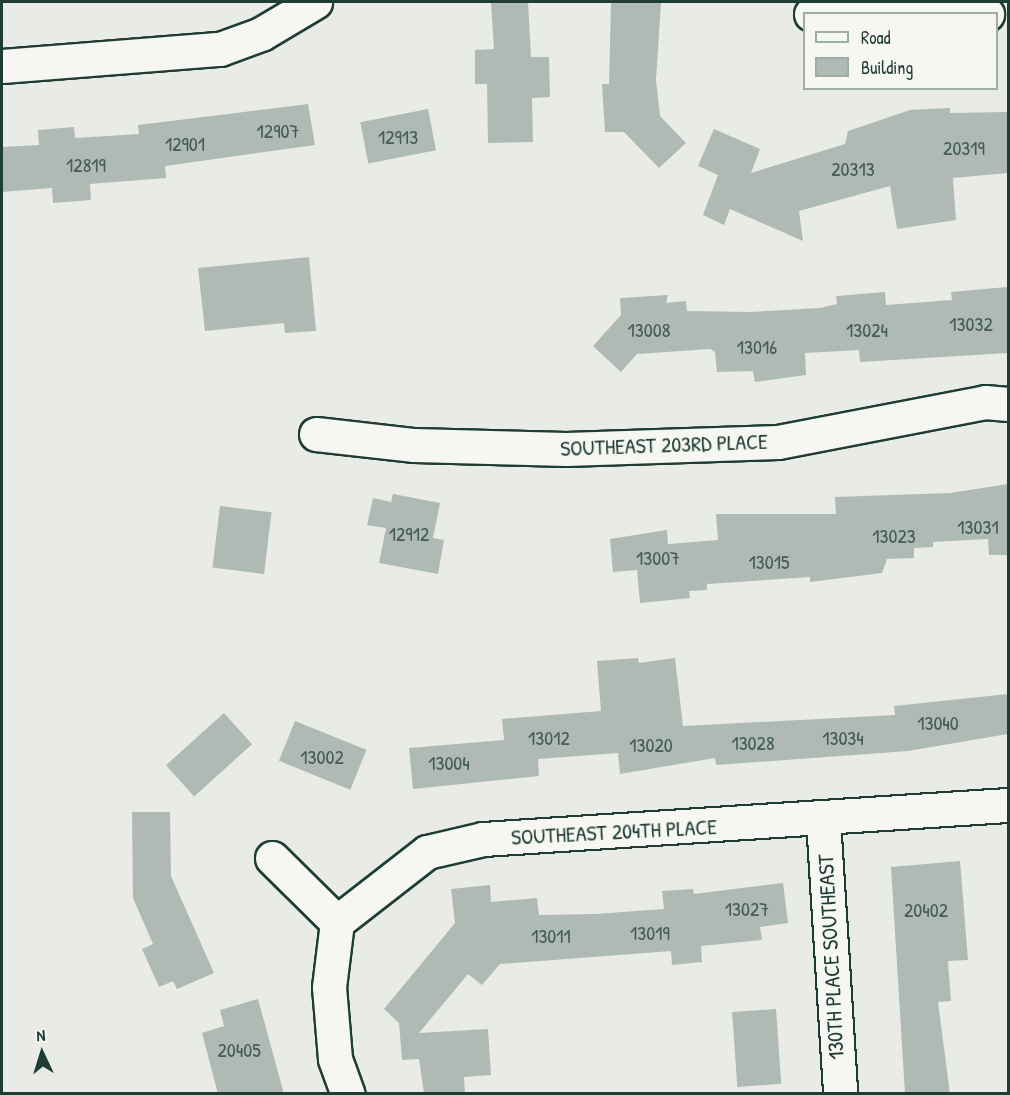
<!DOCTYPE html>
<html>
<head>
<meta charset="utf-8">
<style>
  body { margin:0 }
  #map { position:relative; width:1010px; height:1095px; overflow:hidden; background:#e9ebe7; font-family:"Patrick Hand",sans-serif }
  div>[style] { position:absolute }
  .building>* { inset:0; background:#b0bab5; transform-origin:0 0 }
  .roads { filter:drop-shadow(2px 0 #1f3d34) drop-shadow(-2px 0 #1f3d34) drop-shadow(0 2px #1f3d34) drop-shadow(0 -2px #1f3d34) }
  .minor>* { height:33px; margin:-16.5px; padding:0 16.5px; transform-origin:16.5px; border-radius:16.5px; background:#f6f6f2 }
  span { translate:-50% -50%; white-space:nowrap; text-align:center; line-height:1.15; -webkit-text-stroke:4.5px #f6f6f2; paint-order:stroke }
  .number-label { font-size:20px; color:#435c54 }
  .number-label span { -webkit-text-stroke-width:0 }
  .street-label { font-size:22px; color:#1f3d34 }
  .frame { position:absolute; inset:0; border:3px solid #1f3d34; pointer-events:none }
  .legend { position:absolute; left:803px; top:12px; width:195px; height:78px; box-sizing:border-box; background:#f6f6f2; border:2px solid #a0aca6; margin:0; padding:8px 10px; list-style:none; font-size:18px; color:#1f3d34 }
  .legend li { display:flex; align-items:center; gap:12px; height:30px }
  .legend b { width:30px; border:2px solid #a0aca6 }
  .north { position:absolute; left:12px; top:1023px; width:60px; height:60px; -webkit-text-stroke:4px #f6f6f2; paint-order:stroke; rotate:356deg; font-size:16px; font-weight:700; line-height:24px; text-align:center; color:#1f3d34 }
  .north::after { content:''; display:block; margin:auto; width:21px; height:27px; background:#1f3d34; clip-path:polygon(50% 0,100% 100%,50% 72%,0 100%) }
</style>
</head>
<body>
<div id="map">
  <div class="building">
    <i style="clip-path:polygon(491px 2px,528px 2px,531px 57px,549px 57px,550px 97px,532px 98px,533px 142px,488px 143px,487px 84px,475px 84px,475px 50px,494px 49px)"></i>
    <i style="clip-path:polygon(611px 2px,661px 2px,656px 80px,660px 116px,686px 143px,659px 168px,624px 132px,605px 132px,602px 84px,609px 84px)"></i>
    <i style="clip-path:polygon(308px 104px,315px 145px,165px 166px,166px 178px,90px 184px,91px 200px,53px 203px,52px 188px,2px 192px,2px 147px,39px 145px,38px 130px,74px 127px,75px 138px,139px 134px,138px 125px)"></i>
    <i style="clip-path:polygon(950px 108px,950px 113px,1008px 112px,1008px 173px,953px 178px,956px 220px,897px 229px,890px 186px,799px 211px,803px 241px,730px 209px,724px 225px,703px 215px,718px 175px,698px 166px,714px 129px,760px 149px,751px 173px,845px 144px,848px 131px,910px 110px)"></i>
    <i style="left:428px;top:109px;width:42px;height:69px;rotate:79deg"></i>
    <i style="clip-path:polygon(309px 257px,316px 331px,285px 333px,284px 323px,205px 331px,198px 268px)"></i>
    <i style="clip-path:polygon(1007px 287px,1008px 353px,860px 362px,859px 350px,805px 353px,806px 375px,755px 382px,753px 371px,717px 372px,715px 352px,710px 349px,637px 354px,621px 372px,593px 346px,621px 315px,620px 298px,668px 295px,666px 303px,686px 301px,687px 311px,749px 312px,820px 308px,837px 304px,836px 296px,885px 292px,886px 305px,952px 300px,951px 292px)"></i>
    <i style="clip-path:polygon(1008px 484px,1008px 555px,989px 555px,988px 539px,933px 542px,933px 547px,914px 548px,914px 558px,887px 559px,882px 573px,810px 582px,810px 577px,707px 584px,707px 590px,689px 591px,690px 598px,640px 603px,637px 570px,613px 572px,610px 539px,667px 530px,668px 544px,718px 540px,716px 514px,836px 514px,835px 497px,950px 493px)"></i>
    <i style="clip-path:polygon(393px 494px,440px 503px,433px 538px,444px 540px,438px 574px,379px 563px,386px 528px,367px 525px,373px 498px,391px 502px)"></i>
    <i style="left:220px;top:506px;width:52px;height:62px;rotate:7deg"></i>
    <i style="clip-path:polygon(638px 658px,639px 663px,675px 658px,683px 726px,895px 715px,894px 706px,1008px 694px,1008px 734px,908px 751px,716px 765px,715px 758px,620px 774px,618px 753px,538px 759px,539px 776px,413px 789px,409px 748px,504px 740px,502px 719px,601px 711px,597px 661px)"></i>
    <i style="left:224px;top:713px;width:42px;height:78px;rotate:48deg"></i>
    <i style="left:295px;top:721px;width:77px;height:43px;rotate:22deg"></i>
    <i style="clip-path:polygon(132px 812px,170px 812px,171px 876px,214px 973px,177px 989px,173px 981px,159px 987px,142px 949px,153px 944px,133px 898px)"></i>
    <i style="clip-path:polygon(960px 861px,968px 960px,948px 961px,951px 1001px,938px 1002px,950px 1094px,905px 1094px,891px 867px)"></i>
    <i style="clip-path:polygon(783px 883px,788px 923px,760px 927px,762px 940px,701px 946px,702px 962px,672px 965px,671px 951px,500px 964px,482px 985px,468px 974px,419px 1033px,488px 1029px,491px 1075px,464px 1077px,465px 1094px,424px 1094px,419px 1059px,402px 1060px,399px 1023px,384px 1009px,455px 923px,451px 889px,490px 885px,491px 902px,537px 898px,539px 915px,595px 914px,664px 909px,662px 891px,693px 889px,694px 894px)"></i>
    <i style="clip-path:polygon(258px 999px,284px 1094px,218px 1094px,202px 1033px,224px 1026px,220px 1010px)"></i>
    <i style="left:776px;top:1009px;width:75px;height:44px;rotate:86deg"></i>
  </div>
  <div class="roads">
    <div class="minor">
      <i style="left:811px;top:14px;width:104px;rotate:-6.1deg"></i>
      <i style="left:914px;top:3px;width:74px;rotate:8.6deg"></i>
      <i style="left:2px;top:66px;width:219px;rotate:-4.5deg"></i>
      <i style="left:220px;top:49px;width:44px;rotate:-20.1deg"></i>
      <i style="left:261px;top:34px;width:63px;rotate:-30.7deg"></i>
      <i style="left:316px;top:434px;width:99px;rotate:6.4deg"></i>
      <i style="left:414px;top:445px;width:152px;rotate:1.5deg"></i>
      <i style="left:566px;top:449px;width:212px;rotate:-1.9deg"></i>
      <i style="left:778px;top:442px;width:211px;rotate:-10.9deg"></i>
      <i style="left:985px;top:402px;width:23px;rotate:5deg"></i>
      <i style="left:823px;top:820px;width:275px;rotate:86.4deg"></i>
      <i style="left:272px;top:858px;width:91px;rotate:44.6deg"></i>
      <i style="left:337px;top:922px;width:114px;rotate:-37.9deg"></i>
      <i style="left:427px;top:852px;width:57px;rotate:-13.1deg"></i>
      <i style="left:483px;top:839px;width:526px;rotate:-3.71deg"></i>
      <i style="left:337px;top:922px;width:65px;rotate:97deg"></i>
      <i style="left:329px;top:987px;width:72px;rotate:85.2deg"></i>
      <i style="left:335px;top:1059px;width:37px;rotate:70deg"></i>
    </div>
  </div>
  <div class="number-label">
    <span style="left:278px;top:130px">12907</span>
    <span style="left:398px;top:136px">12913</span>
    <span style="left:185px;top:143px">12901</span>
    <span style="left:964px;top:147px">20319</span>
    <span style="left:86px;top:164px">12819</span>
    <span style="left:853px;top:168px">20313</span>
    <span style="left:971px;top:323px">13032</span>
    <span style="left:649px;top:329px">13008</span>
    <span style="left:867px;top:329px">13024</span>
    <span style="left:757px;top:346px">13016</span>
    <span style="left:978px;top:526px">13031</span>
    <span style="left:409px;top:533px">12912</span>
    <span style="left:894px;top:535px">13023</span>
    <span style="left:658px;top:557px">13007</span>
    <span style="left:769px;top:561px">13015</span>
    <span style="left:938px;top:722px">13040</span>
    <span style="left:549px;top:737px">13012</span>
    <span style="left:843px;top:737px">13034</span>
    <span style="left:753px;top:742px">13028</span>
    <span style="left:651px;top:744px">13020</span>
    <span style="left:322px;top:756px">13002</span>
    <span style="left:449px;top:762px">13004</span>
    <span style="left:747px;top:908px">13027</span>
    <span style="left:926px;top:909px">20402</span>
    <span style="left:650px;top:932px">13019</span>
    <span style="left:551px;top:935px">13011</span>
    <span style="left:239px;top:1049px">20405</span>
  </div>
  <div class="street-label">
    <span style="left:664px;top:445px;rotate:-2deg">SOUTHEAST 203RD PLACE</span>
    <span style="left:614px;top:832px;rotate:-3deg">SOUTHEAST 204TH PLACE</span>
    <span style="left:831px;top:957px;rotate:-93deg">130TH PLACE SOUTHEAST</span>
  </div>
  <div class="frame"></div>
  <ul class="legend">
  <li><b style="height:8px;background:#f6f6f2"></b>Road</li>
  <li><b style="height:16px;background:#b0bab5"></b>Building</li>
  </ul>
  <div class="north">N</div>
</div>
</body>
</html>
